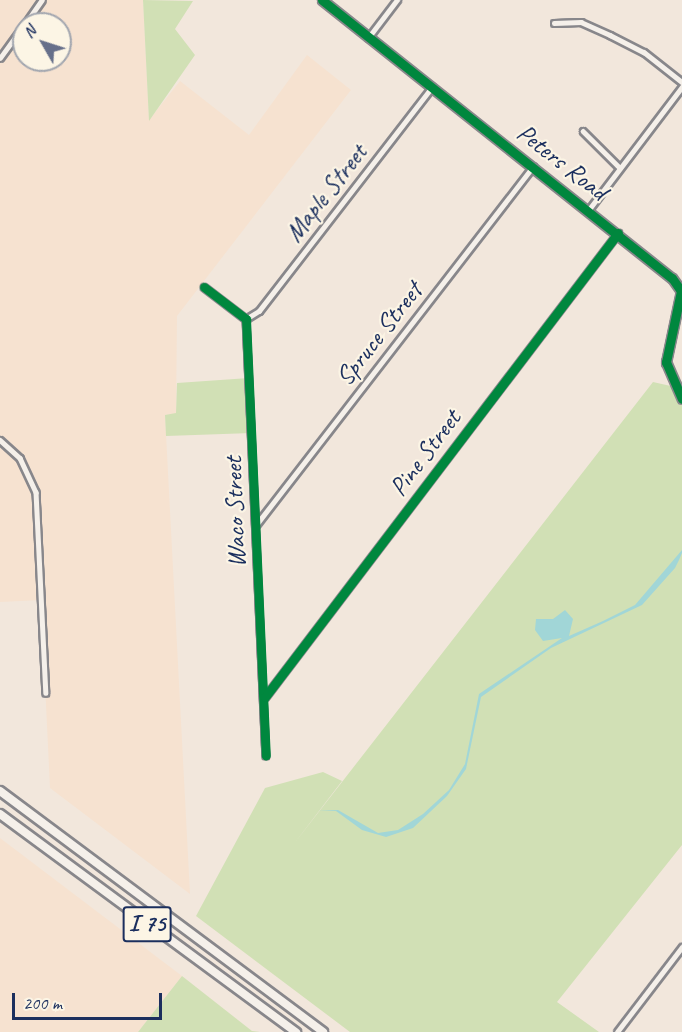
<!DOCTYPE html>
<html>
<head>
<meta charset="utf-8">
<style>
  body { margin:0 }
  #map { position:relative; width:682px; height:1032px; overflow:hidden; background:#f2e7dc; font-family:Caveat,sans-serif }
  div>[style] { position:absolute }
  .built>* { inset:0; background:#f6e2d0 }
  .green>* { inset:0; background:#d1e0b5 }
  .water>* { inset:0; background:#a1d6d7 }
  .roads { filter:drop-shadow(2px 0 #88878b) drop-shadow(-2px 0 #88878b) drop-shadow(0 2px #88878b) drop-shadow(0 -2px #88878b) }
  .street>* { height:4.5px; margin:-2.25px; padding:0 2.25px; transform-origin:2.25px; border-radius:2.25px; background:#f5f0ea }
  .secondary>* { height:7px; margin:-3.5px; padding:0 3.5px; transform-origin:3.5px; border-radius:3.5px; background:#f5f0ea }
  .highway>* { height:8px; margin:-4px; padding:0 4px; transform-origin:4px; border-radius:4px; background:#f5f0ea }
  .cycleway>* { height:9px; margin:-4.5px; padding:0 4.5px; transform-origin:4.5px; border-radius:4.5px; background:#00873e }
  span { translate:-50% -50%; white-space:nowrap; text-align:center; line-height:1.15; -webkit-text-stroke:4.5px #fcf5e5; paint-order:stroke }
  .shield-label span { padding:2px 4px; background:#fcf5e5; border:2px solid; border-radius:4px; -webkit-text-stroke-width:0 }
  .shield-label { font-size:24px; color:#1b2f5e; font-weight:700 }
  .street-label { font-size:26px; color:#1b2f5e }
  .north { position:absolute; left:12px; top:12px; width:60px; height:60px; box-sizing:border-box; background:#fcf5e5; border:2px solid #a2a6af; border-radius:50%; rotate:309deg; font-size:16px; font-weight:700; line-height:24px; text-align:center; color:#1b2f5e }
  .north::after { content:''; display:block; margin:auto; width:21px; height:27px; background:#666f8a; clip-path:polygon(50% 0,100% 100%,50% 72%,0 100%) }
  .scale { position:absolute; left:12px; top:993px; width:150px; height:27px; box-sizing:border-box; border:3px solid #1b2f5e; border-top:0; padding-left:8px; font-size:18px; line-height:21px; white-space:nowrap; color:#1b2f5e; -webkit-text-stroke:4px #fcf5e5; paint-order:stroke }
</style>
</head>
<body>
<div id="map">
  <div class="built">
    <i style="clip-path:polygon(evenodd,0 0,143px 0,149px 120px,180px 81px,249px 135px,307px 55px,351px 90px,177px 316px,176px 414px,165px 415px,190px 894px,50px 788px,41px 600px,0 602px,0 0,24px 24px,60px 24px,60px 60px,24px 60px,24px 24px)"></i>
    <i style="clip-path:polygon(0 838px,182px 976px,138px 1032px,0 1032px)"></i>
  </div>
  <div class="green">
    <i style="clip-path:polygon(143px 0,193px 1px,175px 29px,195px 55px,149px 121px)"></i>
    <i style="clip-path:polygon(249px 378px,252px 433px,166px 436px,165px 415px,176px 413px,177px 383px)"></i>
    <i style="clip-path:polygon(682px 381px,682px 845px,557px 1002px,599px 1032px,350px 1032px,196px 916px,265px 788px,323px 772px,342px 781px,293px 845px,653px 382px,675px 387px)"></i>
    <i style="clip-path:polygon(182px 976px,252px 1031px,260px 1032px,138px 1032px)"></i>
  </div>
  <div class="water">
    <i style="clip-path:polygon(682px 550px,682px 553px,679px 560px,675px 568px,642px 605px,551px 648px,481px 697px,466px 769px,447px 796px,413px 828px,386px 837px,362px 830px,336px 811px,318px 811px,338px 810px,378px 833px,398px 830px,423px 814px,449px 790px,465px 764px,479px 694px,562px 638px,543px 641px,535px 630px,536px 619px,553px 619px,565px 610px,573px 619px,569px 636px,603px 621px,635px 605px)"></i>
  </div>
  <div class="roads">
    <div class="street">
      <i style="left:554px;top:23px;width:27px;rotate:-2deg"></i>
      <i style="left:581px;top:22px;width:32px;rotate:24deg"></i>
      <i style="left:610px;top:35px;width:38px;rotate:27deg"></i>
      <i style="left:644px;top:52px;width:48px;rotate:38.3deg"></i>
      <i style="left:25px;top:24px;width:29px;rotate:-55deg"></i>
      <i style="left:368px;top:38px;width:48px;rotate:-52.7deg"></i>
      <i style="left:0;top:58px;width:41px;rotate:-54deg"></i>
      <i style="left:583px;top:131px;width:51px;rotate:45deg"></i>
      <i style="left:590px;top:208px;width:152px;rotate:-52.8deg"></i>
      <i style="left:204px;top:287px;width:53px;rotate:37.3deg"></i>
      <i style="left:246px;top:319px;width:437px;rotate:87.4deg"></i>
      <i style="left:246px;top:319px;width:15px;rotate:-32deg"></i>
      <i style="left:259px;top:311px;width:283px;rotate:-52.3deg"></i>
      <i style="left:0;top:440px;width:27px;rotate:42deg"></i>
      <i style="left:20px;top:458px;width:38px;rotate:65deg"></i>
      <i style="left:36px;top:492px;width:201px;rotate:87.2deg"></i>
      <i style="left:256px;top:525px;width:453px;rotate:-52.3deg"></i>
      <i style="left:265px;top:697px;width:583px;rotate:-52.74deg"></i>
      <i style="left:617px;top:1032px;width:107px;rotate:-52.6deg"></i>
    </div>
    <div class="secondary">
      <i style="left:322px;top:0;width:447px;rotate:38.5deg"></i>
      <i style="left:672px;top:278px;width:16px;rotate:55deg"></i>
      <i style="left:681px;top:291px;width:73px;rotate:101.9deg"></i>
      <i style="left:666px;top:362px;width:40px;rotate:66.6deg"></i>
    </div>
    <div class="highway">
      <i style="left:0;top:791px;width:403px;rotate:36.7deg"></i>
      <i style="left:0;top:814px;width:368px;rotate:36.4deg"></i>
    </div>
  </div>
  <div class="cycleway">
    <i style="left:322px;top:0;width:447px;rotate:38.5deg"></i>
    <i style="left:672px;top:278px;width:16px;rotate:55deg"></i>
    <i style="left:681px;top:291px;width:73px;rotate:101.9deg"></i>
    <i style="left:666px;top:362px;width:40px;rotate:66.6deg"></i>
    <i style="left:204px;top:287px;width:53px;rotate:37.3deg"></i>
    <i style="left:246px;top:319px;width:437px;rotate:87.4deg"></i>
    <i style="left:265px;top:697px;width:583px;rotate:-52.74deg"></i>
  </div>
  <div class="shield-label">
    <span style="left:147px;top:924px">I 75</span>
  </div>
  <div class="street-label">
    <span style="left:562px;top:162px;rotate:38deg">Peters Road</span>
    <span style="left:326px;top:193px;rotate:-52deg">Maple Street</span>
    <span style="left:379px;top:334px;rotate:-52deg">Spruce Street</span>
    <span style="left:425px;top:453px;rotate:-53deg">Pine Street</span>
    <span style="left:235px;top:512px;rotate:-92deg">Waco Street</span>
  </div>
  <div class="north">N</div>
  <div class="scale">200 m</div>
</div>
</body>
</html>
